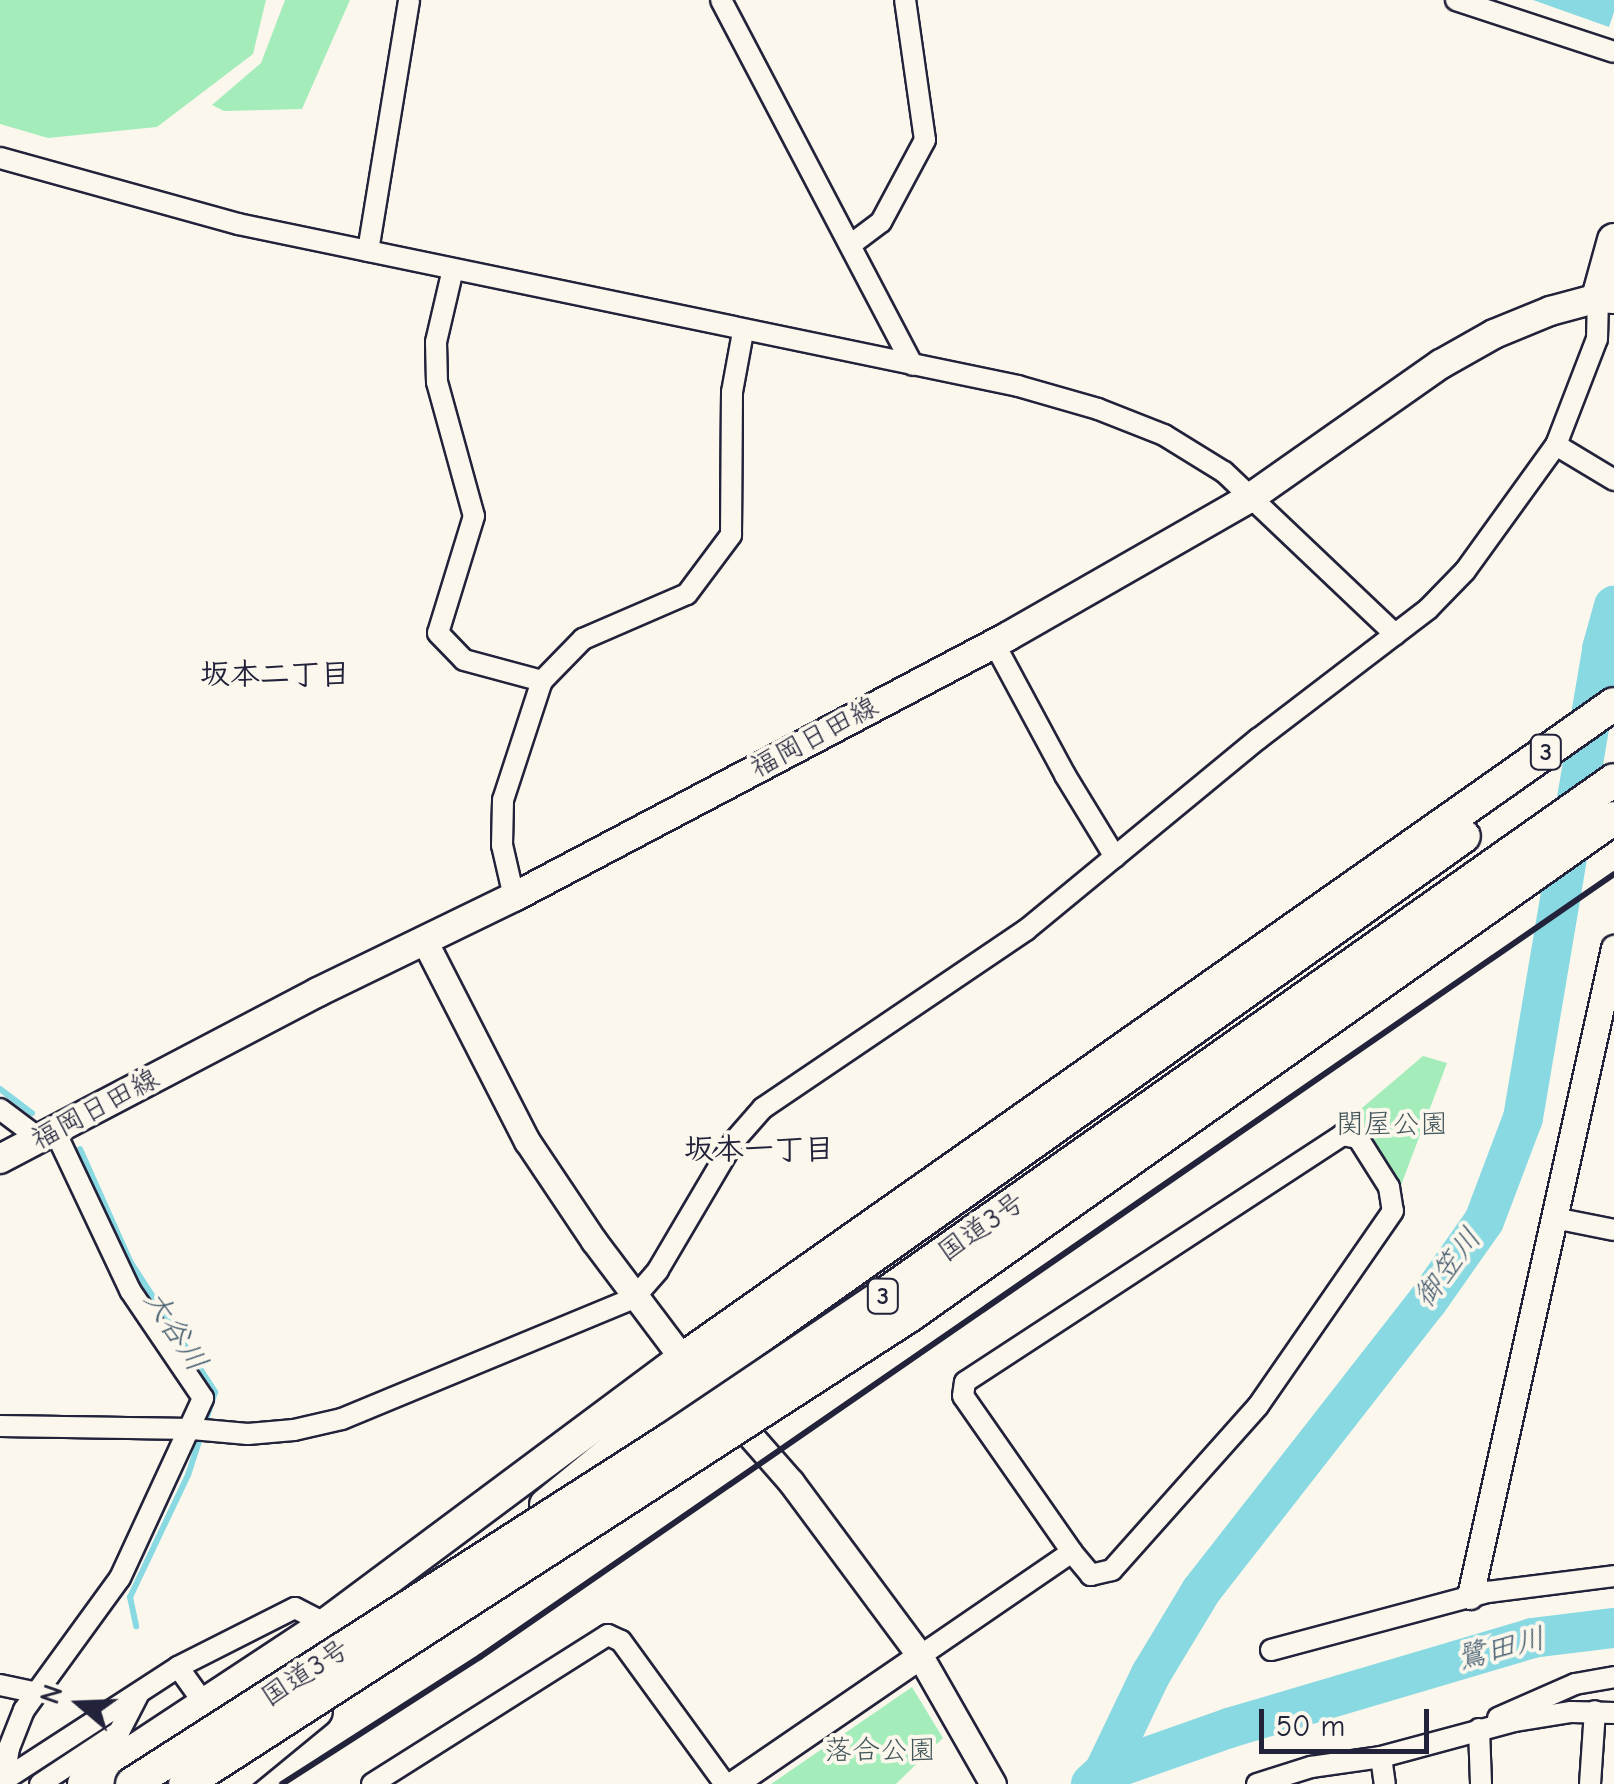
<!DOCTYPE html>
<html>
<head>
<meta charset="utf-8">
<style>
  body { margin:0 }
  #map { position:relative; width:1614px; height:1784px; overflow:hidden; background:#fbf7ec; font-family:"Comic Neue","Klee One",sans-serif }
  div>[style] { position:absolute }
  .green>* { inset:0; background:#a4edbb }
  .water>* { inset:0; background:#89d9e3 }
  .stream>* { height:6px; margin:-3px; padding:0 3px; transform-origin:3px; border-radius:3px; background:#89d9e3 }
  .river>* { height:40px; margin:-20px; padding:0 20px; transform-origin:20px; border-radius:20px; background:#89d9e3 }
  .roads { filter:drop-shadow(2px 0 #22223b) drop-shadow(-2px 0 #22223b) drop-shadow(0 2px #22223b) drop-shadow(0 -2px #22223b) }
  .minor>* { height:20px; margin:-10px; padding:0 10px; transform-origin:10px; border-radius:10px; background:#fbf7ec }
  .tertiary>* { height:25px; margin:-12.5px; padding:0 12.5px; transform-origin:12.5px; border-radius:12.5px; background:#fbf7ec }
  .secondary>* { height:28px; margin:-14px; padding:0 14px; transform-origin:14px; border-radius:14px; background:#fbf7ec }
  .primary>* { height:32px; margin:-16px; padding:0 16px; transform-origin:16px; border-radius:16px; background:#fbf7ec }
  .trunk>* { height:32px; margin:-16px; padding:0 16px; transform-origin:16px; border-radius:16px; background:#fbf7ec }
  .rail>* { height:6px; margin:-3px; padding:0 3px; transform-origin:3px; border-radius:3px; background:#22223b }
  .bridges { filter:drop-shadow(2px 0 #22223b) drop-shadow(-2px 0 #22223b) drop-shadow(0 2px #22223b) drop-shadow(0 -2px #22223b) }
  .trunk-bridge>* { height:32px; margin:-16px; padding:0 16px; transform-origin:16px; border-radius:16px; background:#fbf7ec }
  span { translate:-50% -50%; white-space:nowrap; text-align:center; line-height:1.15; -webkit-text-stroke:8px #fbf7ec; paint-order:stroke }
  .shield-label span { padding:2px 8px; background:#fbf7ec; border:2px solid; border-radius:8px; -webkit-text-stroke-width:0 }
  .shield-label { font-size:25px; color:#22223b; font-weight:700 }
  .street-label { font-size:28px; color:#22223b }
  .park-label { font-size:28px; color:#42555b }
  .neighbourhood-label { font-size:30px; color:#22223b; font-weight:700 }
  .water-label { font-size:30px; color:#41596d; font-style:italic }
  .north { position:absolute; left:30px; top:1654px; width:100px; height:100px; -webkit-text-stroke:8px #fbf7ec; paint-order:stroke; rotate:289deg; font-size:28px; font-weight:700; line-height:40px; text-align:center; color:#22223b }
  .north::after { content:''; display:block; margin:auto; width:35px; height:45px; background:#22223b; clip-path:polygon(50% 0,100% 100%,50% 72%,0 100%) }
  .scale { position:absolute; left:1259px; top:1709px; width:170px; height:45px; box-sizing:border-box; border:5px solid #22223b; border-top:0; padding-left:12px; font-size:30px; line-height:35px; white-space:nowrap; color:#22223b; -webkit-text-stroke:8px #fbf7ec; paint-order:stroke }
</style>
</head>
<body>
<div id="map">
  <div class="green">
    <i style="clip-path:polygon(0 0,266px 0,253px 54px,157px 127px,48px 138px,0 124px)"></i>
    <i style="clip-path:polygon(285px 0,350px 0,302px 109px,224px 111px,212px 105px,261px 63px)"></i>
    <i style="clip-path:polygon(1423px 1056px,1447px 1063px,1400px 1188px,1349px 1119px)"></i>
    <i style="clip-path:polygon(912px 1687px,943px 1738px,896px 1784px,771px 1784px)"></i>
  </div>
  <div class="water">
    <i style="clip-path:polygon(1533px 0,1614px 0,1614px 12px,1609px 27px)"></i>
  </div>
  <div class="stream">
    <i style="left:0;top:1089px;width:40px;rotate:37deg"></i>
    <i style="left:80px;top:1149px;width:125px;rotate:65.9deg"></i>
    <i style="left:131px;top:1263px;width:154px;rotate:56.9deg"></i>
    <i style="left:215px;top:1392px;width:87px;rotate:108deg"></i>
    <i style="left:188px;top:1475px;width:135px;rotate:115.4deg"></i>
    <i style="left:130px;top:1597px;width:30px;rotate:78deg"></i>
  </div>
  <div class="river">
    <i style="left:1104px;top:1772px;width:133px;rotate:-19.4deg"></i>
    <i style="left:1229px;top:1728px;width:316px;rotate:-16.5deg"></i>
    <i style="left:1532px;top:1638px;width:83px;rotate:-7deg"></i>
    <i style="left:1091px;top:1784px;width:18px;rotate:-43deg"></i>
    <i style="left:1104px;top:1772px;width:109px;rotate:-64.4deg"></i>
    <i style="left:1151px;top:1674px;width:97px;rotate:-58.9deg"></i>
    <i style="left:1201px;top:1591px;width:367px;rotate:-52deg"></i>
    <i style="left:1427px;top:1302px;width:99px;rotate:-54.9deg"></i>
    <i style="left:1484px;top:1221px;width:110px;rotate:-69.3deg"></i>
    <i style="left:1523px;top:1118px;width:476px;rotate:-80.4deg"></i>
    <i style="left:1602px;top:649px;width:45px;rotate:-74.4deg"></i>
  </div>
  <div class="roads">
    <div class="minor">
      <i style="left:721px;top:0;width:412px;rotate:62.3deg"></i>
      <i style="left:1456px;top:0;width:166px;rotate:18.2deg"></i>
      <i style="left:0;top:158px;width:247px;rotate:15.5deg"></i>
      <i style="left:238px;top:224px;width:797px;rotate:11.73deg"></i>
      <i style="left:1018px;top:386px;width:83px;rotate:16deg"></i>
      <i style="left:1098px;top:409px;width:71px;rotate:21.5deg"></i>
      <i style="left:1164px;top:435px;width:70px;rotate:31.7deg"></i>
      <i style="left:1224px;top:472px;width:236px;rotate:43.5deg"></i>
      <i style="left:853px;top:243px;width:35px;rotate:-37deg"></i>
      <i style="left:881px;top:222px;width:93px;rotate:-61.8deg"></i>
      <i style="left:925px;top:140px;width:141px;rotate:-98.1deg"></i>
      <i style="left:368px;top:251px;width:254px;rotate:-80.7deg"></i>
      <i style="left:453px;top:269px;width:75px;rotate:103.1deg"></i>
      <i style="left:436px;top:342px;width:40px;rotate:88.6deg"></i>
      <i style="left:437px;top:382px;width:139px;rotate:74.6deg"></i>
      <i style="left:474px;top:516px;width:122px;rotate:107.1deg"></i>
      <i style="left:438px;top:633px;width:37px;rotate:46deg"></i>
      <i style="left:464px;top:660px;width:81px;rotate:15.1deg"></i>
      <i style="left:1556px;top:445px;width:68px;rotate:31.1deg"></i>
      <i style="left:994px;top:643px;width:150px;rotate:61.7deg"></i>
      <i style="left:1065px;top:775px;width:96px;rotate:58.6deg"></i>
      <i style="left:514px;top:897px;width:53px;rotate:-103deg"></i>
      <i style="left:502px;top:845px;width:45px;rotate:-88.7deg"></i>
      <i style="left:503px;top:800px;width:125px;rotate:-71.9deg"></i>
      <i style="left:542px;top:681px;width:59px;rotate:-45.7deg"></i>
      <i style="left:583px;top:639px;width:113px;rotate:-23.4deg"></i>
      <i style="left:687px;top:594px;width:74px;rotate:-53.3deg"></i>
      <i style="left:731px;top:535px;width:143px;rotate:-89.6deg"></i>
      <i style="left:732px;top:392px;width:61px;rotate:-79.6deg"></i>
      <i style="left:0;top:1109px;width:50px;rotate:36.9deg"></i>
      <i style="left:1554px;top:1218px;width:61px;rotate:11.3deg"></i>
      <i style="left:0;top:1426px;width:192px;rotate:0.9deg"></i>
      <i style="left:192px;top:1429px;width:56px;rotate:5.1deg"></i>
      <i style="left:248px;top:1434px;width:46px;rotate:-5deg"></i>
      <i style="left:294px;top:1430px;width:49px;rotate:-12.9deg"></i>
      <i style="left:342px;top:1419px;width:316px;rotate:-22.5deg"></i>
      <i style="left:634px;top:1298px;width:37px;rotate:-49deg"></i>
      <i style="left:658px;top:1270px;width:150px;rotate:-59.5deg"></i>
      <i style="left:734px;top:1141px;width:44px;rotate:-48.7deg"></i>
      <i style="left:763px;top:1108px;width:318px;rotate:-34.1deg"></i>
      <i style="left:1026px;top:930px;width:301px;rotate:-39.5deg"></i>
      <i style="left:1258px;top:739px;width:214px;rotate:-37.4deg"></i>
      <i style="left:1428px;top:609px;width:53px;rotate:-45.8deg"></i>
      <i style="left:1465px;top:571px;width:155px;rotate:-54.2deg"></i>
      <i style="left:1556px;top:445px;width:114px;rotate:-68.9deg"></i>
      <i style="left:1597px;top:339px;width:41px;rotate:-88.6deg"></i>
      <i style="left:1271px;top:1650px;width:225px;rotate:-15deg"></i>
      <i style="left:1488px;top:1592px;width:127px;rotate:-7.2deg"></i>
      <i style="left:920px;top:1656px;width:184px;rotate:-34.4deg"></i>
      <i style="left:1072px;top:1552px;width:190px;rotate:-124.9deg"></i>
      <i style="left:963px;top:1396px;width:14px;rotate:-82deg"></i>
      <i style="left:965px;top:1382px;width:451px;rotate:-33.2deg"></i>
      <i style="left:1342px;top:1135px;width:16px;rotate:11deg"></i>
      <i style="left:1358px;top:1138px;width:58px;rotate:57.7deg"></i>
      <i style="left:1389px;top:1187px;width:24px;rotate:81deg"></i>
      <i style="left:1393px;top:1211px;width:237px;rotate:124.7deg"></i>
      <i style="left:1258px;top:1406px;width:220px;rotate:131.7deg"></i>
      <i style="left:1112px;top:1570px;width:22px;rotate:167deg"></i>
      <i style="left:1091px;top:1575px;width:30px;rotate:-130deg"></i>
      <i style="left:178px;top:1667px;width:48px;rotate:54.3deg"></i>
      <i style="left:0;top:1685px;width:35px;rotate:12deg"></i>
      <i style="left:1498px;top:1718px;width:84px;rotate:-23.8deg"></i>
      <i style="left:1575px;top:1684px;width:40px;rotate:-10deg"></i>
      <i style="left:1479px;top:1729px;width:55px;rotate:87.9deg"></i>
      <i style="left:1381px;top:1757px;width:27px;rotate:82deg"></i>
      <i style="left:4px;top:1779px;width:31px;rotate:-81deg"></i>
      <i style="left:9px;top:1748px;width:41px;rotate:-68.5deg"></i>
      <i style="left:24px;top:1710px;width:163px;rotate:-54deg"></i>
      <i style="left:120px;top:1578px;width:198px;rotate:-65.2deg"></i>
      <i style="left:203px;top:1398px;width:130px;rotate:-124.1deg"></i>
      <i style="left:130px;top:1290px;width:176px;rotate:-115.3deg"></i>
      <i style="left:1px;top:1782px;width:211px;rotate:-33deg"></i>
      <i style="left:178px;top:1667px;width:131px;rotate:-26.8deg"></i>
      <i style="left:295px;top:1608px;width:36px;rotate:27deg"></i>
      <i style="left:40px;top:1784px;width:95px;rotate:-33.4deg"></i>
      <i style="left:119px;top:1732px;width:44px;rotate:-62.9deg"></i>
      <i style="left:372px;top:1784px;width:279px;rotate:-32.3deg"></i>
      <i style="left:608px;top:1635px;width:14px;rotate:25deg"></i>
      <i style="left:621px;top:1641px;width:177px;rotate:54deg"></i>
      <i style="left:1257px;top:1784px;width:57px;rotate:-17.5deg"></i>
      <i style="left:1311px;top:1767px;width:71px;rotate:-8.1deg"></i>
      <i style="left:1381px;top:1757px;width:138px;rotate:-15.1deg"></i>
      <i style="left:1514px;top:1721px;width:58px;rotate:-9deg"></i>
      <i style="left:1571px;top:1712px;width:43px;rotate:1.3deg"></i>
      <i style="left:1590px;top:1784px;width:73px;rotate:-86.1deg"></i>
    </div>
    <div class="tertiary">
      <i style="left:425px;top:942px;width:224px;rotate:62.9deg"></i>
      <i style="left:527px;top:1141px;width:120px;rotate:56.2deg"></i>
      <i style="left:594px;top:1241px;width:148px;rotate:53deg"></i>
      <i style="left:683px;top:1359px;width:164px;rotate:48.7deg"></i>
      <i style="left:791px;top:1482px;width:217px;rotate:53.4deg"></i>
      <i style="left:920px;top:1656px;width:147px;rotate:60.3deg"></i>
      <i style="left:1470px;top:1596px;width:664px;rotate:-77.47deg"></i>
      <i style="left:733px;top:1784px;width:227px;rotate:-34.4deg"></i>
    </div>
    <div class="secondary">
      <i style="left:0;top:1159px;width:359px;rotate:-27.7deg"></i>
      <i style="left:318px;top:992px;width:218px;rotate:-25.9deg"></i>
      <i style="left:514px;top:897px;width:557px;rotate:-27.81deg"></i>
      <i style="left:1007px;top:637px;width:280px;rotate:-29.8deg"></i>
      <i style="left:1250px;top:498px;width:233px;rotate:-35.1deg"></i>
      <i style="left:1441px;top:364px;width:61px;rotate:-29.5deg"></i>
      <i style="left:1494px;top:334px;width:61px;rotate:-22.3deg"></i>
      <i style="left:1550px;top:311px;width:50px;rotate:-15.2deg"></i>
      <i style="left:1598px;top:298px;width:16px;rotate:4deg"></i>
    </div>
    <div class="primary">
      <i style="left:1598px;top:298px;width:60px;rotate:-74.6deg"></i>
    </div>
    <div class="trunk">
      <i style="left:546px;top:1505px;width:199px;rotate:-39.3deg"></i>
      <i style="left:700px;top:1379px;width:937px;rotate:-35.4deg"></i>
      <i style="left:84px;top:1784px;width:291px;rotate:-33.4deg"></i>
      <i style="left:327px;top:1624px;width:444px;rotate:-36.7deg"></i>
      <i style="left:683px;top:1359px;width:1138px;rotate:-35.13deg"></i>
      <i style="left:227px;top:1784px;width:115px;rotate:-39.4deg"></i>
    </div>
  </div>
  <div class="rail">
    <i style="left:282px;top:1784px;width:235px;rotate:-32.7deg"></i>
    <i style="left:480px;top:1657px;width:1378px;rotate:-34.62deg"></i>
  </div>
  <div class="bridges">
    <div class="trunk-bridge">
      <i style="left:132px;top:1784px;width:639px;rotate:-32.67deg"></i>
      <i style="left:670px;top:1439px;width:263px;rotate:-34deg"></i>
      <i style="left:888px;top:1292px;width:888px;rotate:-35.19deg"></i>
      <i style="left:185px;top:1784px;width:862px;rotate:-32.88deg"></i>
      <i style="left:909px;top:1316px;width:863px;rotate:-35.24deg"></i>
    </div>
  </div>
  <div class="shield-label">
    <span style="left:1546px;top:752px">3</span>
    <span style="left:883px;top:1296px">3</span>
  </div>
  <div class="street-label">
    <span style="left:814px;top:737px;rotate:-28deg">福岡日田線</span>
    <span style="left:95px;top:1109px;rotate:-28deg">福岡日田線</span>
    <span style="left:981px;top:1227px;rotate:-35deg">国道3号</span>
    <span style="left:305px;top:1673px;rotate:-33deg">国道3号</span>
  </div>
  <div class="park-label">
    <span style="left:1392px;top:1124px">関屋公園</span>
    <span style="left:880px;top:1750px">落合公園</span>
  </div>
  <div class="neighbourhood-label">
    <span style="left:275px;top:675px">坂本二丁目</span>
    <span style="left:759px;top:1150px">坂本一丁目</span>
  </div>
  <div class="water-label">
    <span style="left:1448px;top:1268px;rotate:-53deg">御笠川</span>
    <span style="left:175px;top:1331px;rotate:57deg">大谷川</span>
    <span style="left:1501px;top:1649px;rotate:-14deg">鷺田川</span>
  </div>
  <div class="north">N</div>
  <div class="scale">50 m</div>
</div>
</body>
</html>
